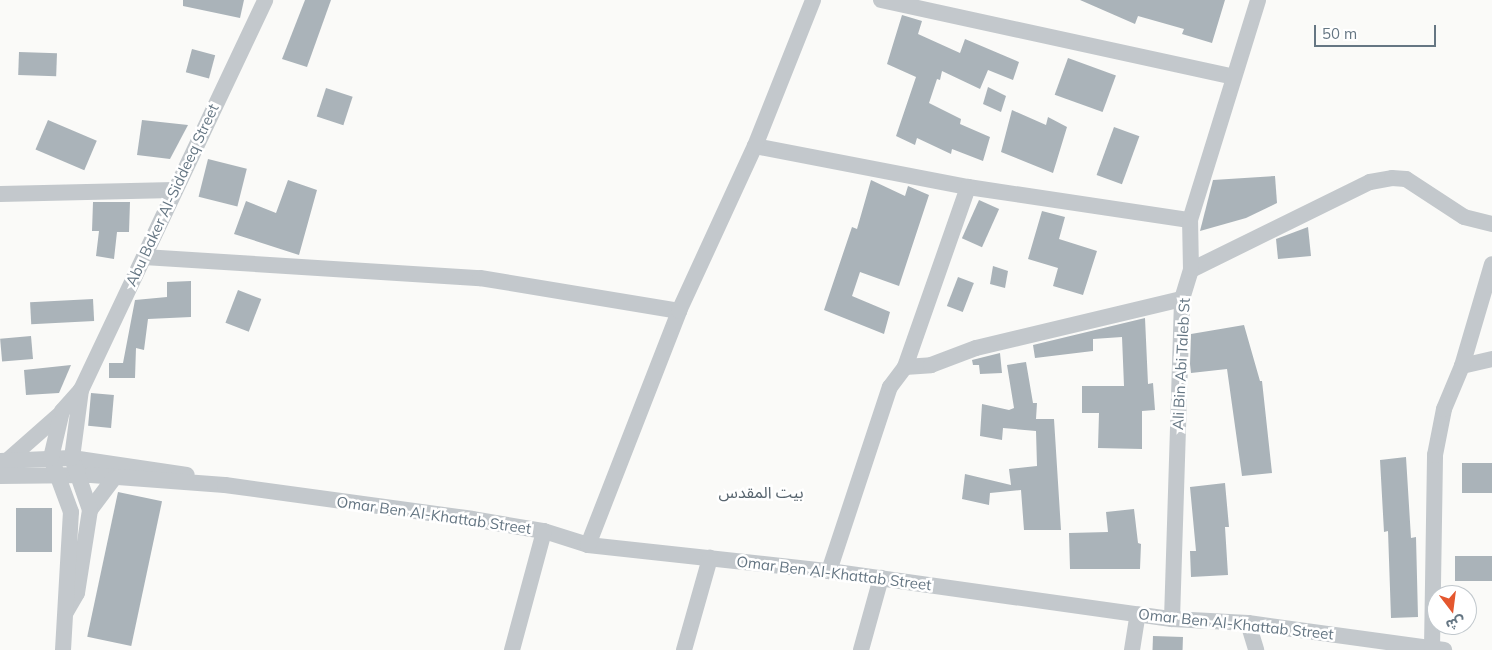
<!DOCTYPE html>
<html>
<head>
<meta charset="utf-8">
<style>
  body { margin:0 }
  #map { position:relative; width:1492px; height:650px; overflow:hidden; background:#fafaf8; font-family:Mulish,"Noto Sans Arabic",sans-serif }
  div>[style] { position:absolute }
  .building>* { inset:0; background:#aab3b9; transform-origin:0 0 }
  .minor>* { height:16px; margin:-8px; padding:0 8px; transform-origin:8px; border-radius:8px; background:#c3c8cc }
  span { translate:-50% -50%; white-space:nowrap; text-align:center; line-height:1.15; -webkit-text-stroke:5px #fff; paint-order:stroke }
  .street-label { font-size:15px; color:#657683 }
  .neighbourhood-label { font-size:16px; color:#57646e }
  .north { position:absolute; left:1427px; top:585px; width:50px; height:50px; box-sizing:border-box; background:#fff; border:1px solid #c1c8cd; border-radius:50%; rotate:165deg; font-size:14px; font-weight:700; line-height:20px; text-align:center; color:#657683 }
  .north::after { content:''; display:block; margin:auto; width:18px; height:22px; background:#e4572e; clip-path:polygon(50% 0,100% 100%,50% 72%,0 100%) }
  .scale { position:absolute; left:1314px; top:25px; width:122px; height:22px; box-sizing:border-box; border:2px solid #657683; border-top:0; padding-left:6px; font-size:15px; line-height:18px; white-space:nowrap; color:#657683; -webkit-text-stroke:4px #fff; paint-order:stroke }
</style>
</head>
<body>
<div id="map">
  <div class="building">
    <i style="clip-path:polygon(183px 0,244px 0,240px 18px,183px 6px)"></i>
    <i style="clip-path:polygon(305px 0,331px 0,307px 67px,282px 59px)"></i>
    <i style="clip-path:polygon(1080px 0,1225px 0,1212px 43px,1182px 34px,1184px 29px,1138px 16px,1135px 24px)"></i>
    <i style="clip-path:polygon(902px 15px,922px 21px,918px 34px,960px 53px,965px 39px,1019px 62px,1013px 80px,988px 70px,980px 89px,942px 71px,940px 80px,937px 79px,929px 103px,961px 119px,960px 124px,990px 137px,983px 161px,952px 149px,951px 154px,917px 138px,915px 145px,896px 136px,916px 77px,887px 64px)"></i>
    <i style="left:192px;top:49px;width:24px;height:24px;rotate:15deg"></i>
    <i style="left:19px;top:52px;width:38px;height:23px;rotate:2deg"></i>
    <i style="left:1068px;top:58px;width:51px;height:39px;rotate:20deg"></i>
    <i style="clip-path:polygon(988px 87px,1006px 96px,1001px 112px,983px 104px)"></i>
    <i style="left:326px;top:88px;width:28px;height:30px;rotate:18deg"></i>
    <i style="clip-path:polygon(1012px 110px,1046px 125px,1048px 117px,1067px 127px,1053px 173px,1001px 152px)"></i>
    <i style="left:48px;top:120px;width:53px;height:32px;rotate:23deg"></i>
    <i style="clip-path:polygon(142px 120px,188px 125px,170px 159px,137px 155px)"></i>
    <i style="left:1114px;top:127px;width:27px;height:51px;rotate:20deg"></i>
    <i style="left:208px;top:159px;width:40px;height:39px;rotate:14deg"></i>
    <i style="clip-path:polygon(1275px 176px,1277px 203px,1246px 218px,1200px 231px,1213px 180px)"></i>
    <i style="clip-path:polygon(288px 180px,317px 190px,299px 255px,234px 234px,246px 201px,276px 213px)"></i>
    <i style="clip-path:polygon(871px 180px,905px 196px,908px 186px,929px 195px,899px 286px,860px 272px,852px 296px,890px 312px,884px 334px,824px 310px,852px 227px,857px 229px)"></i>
    <i style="left:979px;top:200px;width:22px;height:42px;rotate:24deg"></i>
    <i style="clip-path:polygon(93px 202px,130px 202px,129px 232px,117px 232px,114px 259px,96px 256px,99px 231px,92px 231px)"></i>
    <i style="clip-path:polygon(1042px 211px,1065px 217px,1059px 239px,1097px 251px,1083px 295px,1053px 286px,1058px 268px,1028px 259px)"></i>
    <i style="clip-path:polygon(1308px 227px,1311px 256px,1278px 259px,1276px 239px)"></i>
    <i style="clip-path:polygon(993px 266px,1008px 271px,1005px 288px,990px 284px)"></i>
    <i style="left:958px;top:277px;width:17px;height:31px;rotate:21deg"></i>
    <i style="clip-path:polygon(191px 281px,191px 317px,148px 319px,144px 350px,136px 348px,135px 378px,109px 378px,109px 363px,123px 363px,135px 300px,167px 297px,167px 282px)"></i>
    <i style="left:238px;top:290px;width:25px;height:35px;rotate:21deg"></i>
    <i style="left:93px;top:299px;width:22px;height:63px;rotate:87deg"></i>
    <i style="clip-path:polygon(1145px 318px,1148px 384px,1153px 383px,1155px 410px,1142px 411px,1142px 449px,1098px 448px,1099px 413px,1082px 413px,1082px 386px,1124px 386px,1122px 337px,1093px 339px,1093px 351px,1035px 358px,1033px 345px)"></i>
    <i style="clip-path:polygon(1244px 325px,1260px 381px,1262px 381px,1272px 473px,1242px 476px,1227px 369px,1191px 373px,1190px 364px,1191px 334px)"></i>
    <i style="left:31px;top:336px;width:23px;height:31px;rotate:85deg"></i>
    <i style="clip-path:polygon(1000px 353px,1002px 373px,980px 374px,979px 365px,973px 365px,972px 360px)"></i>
    <i style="clip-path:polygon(1026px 362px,1033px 403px,1037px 403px,1036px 419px,1054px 419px,1061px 530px,1024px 530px,1021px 490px,990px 493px,989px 505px,962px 499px,965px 474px,1011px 485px,1009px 469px,1037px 466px,1036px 431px,1003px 428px,1002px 440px,980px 436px,982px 404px,1009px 410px,1014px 408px,1007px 365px)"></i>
    <i style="clip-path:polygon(71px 365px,59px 393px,26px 395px,24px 370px)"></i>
    <i style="left:91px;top:393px;width:23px;height:33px;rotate:5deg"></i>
    <i style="clip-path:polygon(1406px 457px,1411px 538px,1416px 537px,1418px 617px,1391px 618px,1388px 531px,1384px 532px,1380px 460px)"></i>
    <i style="left:1492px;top:463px;width:30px;height:30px;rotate:90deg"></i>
    <i style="clip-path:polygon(1225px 483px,1229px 527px,1225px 527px,1228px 575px,1191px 577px,1190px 551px,1196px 551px,1190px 487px)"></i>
    <i style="left:118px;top:492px;width:45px;height:148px;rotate:12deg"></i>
    <i style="left:16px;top:508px;width:36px;height:44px"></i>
    <i style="clip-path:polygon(1134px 509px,1138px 543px,1141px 544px,1140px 569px,1070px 569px,1069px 533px,1108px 532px,1106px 512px)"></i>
    <i style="left:1492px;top:556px;width:25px;height:37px;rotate:90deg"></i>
    <i style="left:1153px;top:636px;width:30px;height:14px;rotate:2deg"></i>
  </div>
  <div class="minor">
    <i style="left:881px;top:0;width:360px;rotate:12.3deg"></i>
    <i style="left:755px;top:146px;width:217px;rotate:10.9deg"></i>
    <i style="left:968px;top:187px;width:224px;rotate:8.5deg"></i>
    <i style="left:0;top:194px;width:174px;rotate:-1.3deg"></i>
    <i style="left:144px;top:257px;width:337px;rotate:3.6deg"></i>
    <i style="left:480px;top:278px;width:202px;rotate:9.4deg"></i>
    <i style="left:1191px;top:270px;width:199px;rotate:-26.2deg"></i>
    <i style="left:1370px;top:182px;width:22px;rotate:-10deg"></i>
    <i style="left:1392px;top:178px;width:14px;rotate:4deg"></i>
    <i style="left:1406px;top:179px;width:69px;rotate:33.2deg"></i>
    <i style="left:1464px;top:217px;width:29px;rotate:14deg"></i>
    <i style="left:1462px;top:366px;width:31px;rotate:-13deg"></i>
    <i style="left:905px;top:367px;width:191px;rotate:-70.7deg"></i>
    <i style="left:8px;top:460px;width:68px;rotate:-41.4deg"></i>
    <i style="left:0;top:461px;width:72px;rotate:-2.4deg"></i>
    <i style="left:72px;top:458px;width:116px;rotate:8.4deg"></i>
    <i style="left:0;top:476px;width:91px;rotate:-0.6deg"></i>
    <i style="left:91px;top:475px;width:134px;rotate:4.3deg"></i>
    <i style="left:225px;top:485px;width:249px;rotate:7.8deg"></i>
    <i style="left:472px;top:519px;width:73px;rotate:9.5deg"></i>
    <i style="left:544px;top:531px;width:46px;rotate:17.7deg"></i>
    <i style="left:588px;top:545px;width:242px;rotate:6.2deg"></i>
    <i style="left:829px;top:571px;width:346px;rotate:8deg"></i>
    <i style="left:1172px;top:619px;width:76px;rotate:3deg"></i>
    <i style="left:1248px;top:623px;width:198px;rotate:7.8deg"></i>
    <i style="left:90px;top:510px;width:40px;rotate:-53deg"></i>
    <i style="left:588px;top:545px;width:251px;rotate:-68.7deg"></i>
    <i style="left:679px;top:311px;width:182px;rotate:-65.3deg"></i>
    <i style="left:755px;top:146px;width:157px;rotate:-68.3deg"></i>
    <i style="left:829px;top:571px;width:194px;rotate:-71.7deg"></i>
    <i style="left:890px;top:387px;width:25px;rotate:-53deg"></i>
    <i style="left:905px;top:367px;width:26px;rotate:-4deg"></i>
    <i style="left:931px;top:365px;width:48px;rotate:-20.7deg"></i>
    <i style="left:976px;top:348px;width:212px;rotate:-13.4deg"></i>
    <i style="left:66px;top:612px;width:22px;rotate:-60deg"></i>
    <i style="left:77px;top:593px;width:84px;rotate:-81.1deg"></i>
    <i style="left:90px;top:510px;width:55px;rotate:-109.1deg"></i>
    <i style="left:72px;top:458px;width:69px;rotate:-82.5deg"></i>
    <i style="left:81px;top:390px;width:431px;rotate:-64.7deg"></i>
    <i style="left:1172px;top:619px;width:320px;rotate:-88.2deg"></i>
    <i style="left:1182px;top:299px;width:30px;rotate:-73deg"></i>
    <i style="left:1191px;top:270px;width:50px;rotate:-91.1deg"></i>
    <i style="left:1190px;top:220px;width:230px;rotate:-72.8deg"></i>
    <i style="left:1248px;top:623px;width:28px;rotate:73deg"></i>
    <i style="left:1432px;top:648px;width:193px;rotate:-89.1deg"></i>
    <i style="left:1435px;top:455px;width:47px;rotate:-78.9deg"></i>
    <i style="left:1444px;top:409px;width:47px;rotate:-67.3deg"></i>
    <i style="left:1462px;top:366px;width:106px;rotate:-73.6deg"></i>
    <i style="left:63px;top:650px;width:138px;rotate:-86.7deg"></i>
    <i style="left:71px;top:512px;width:58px;rotate:-110.3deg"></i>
    <i style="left:51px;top:458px;width:48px;rotate:-76.8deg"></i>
    <i style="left:62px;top:411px;width:28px;rotate:-48deg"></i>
    <i style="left:512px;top:650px;width:123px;rotate:-74.9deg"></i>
    <i style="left:684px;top:650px;width:96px;rotate:-74.2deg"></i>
    <i style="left:861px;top:650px;width:75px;rotate:-74.5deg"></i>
    <i style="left:1132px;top:650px;width:36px;rotate:-81deg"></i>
  </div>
  <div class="street-label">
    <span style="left:172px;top:195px;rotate:-65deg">Abu Baker Al-Siddeeq Street</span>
    <span style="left:1181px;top:364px;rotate:-87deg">Ali Bin Abi Taleb St</span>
    <span style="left:434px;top:515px;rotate:8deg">Omar Ben Al-Khattab Street</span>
    <span style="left:834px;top:573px;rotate:7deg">Omar Ben Al-Khattab Street</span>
    <span style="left:1236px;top:624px;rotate:6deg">Omar Ben Al-Khattab Street</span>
  </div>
  <div class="neighbourhood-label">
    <span style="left:761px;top:492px">بيت المقدس</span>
  </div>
  <div class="north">ش</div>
  <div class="scale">50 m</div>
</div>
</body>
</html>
